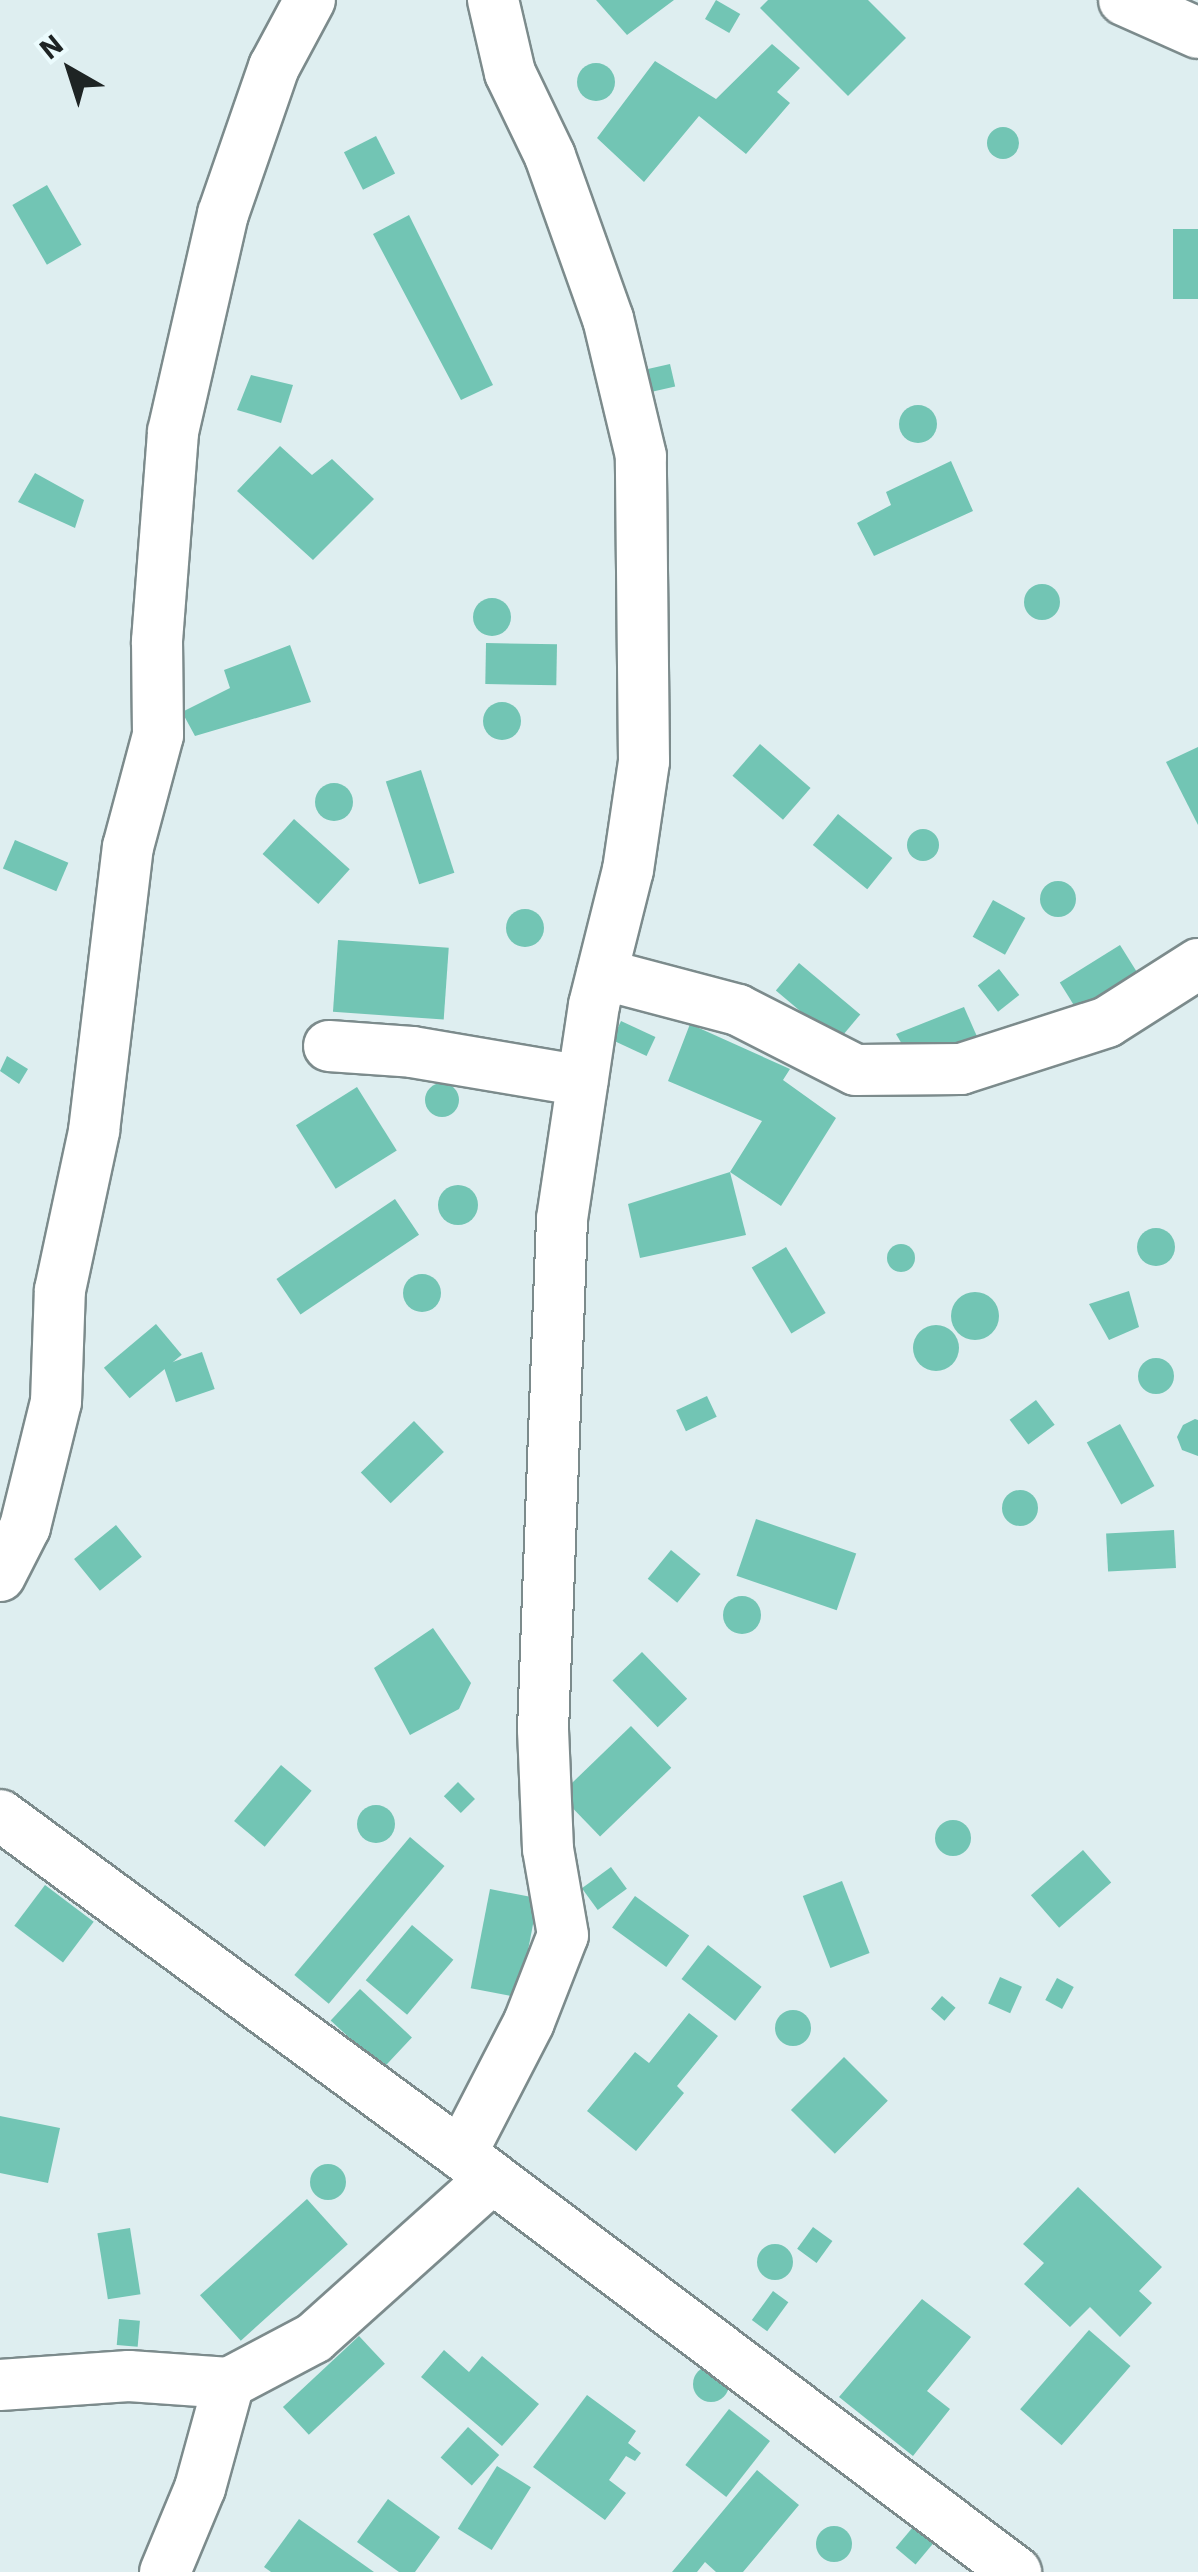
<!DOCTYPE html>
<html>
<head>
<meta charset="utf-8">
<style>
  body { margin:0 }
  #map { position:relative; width:1198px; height:2572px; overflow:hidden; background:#deeef0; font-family:"IBM Plex Sans",sans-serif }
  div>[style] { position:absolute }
  .building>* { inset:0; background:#72c5b4; transform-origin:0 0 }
  .round { border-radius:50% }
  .roads { filter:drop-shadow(2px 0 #7c8b8c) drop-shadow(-2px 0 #7c8b8c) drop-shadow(0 2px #7c8b8c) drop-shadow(0 -2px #7c8b8c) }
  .minor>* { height:50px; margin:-25px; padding:0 25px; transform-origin:25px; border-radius:25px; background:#fff }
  span { translate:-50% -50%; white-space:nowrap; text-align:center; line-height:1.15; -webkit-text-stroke:8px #ebfbfd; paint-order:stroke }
  .north { position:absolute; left:20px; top:20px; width:100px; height:100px; -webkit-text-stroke:8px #ebfbfd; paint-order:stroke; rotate:321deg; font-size:28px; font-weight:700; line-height:40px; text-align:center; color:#1e2424 }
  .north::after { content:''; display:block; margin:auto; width:35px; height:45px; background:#1e2424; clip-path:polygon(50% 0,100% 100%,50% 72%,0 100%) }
</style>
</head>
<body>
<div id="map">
  <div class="building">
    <i style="clip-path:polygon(596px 0,674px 0,627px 35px)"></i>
    <i style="left:716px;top:0;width:28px;height:22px;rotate:30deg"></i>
    <i style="clip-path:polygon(768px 0,868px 0,906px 38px,848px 96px,760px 8px)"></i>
    <i style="clip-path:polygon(772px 44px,800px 68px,777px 92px,790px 103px,746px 154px,699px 116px,644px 182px,597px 138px,655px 61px,716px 99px)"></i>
    <i class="round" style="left:577px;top:63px;width:38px;height:38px"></i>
    <i class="round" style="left:987px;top:127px;width:32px;height:32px"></i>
    <i style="left:376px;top:136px;width:42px;height:36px;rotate:63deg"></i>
    <i style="left:47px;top:185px;width:69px;height:40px;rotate:60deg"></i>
    <i style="clip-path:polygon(409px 215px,493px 385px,461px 400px,373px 234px)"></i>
    <i style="left:1173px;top:229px;width:25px;height:70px"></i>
    <i style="left:670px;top:364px;width:23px;height:25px;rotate:77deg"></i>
    <i style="clip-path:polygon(251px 375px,293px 385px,281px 423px,237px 410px)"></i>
    <i class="round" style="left:899px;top:405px;width:38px;height:38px"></i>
    <i style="clip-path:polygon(280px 446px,312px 475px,332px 459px,374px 499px,313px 560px,237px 491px)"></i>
    <i style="clip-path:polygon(951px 461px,973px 511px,874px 556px,857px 523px,891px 505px,886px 492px)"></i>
    <i style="clip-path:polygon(35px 473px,84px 500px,75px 528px,18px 502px)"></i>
    <i class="round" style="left:1024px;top:584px;width:36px;height:36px"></i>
    <i class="round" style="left:473px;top:598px;width:38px;height:38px"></i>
    <i style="left:486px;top:643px;width:71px;height:41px;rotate:1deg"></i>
    <i style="clip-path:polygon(290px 645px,311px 702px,195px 736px,182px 712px,230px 688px,224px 670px)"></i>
    <i class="round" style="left:483px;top:702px;width:38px;height:38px"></i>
    <i style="left:760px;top:744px;width:67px;height:42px;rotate:41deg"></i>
    <i style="clip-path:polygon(1198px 747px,1198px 825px,1166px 762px)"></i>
    <i style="left:421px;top:770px;width:108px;height:37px;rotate:72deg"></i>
    <i class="round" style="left:315px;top:783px;width:38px;height:38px"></i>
    <i style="left:838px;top:814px;width:70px;height:40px;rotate:39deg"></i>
    <i style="left:294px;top:819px;width:75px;height:47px;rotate:42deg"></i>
    <i class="round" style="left:907px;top:829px;width:32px;height:32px"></i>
    <i style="left:15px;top:840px;width:58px;height:31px;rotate:23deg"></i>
    <i class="round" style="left:1040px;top:881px;width:36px;height:36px"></i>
    <i style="left:993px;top:900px;width:37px;height:42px;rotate:29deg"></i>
    <i class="round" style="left:506px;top:909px;width:38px;height:38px"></i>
    <i style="left:338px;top:940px;width:111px;height:72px;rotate:4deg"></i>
    <i style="left:1120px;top:945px;width:39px;height:71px;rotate:58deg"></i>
    <i style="left:799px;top:963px;width:80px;height:36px;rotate:40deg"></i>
    <i style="left:999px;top:969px;width:33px;height:27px;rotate:52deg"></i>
    <i style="clip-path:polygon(964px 1007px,979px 1041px,913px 1063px,896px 1034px)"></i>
    <i style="left:621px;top:1021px;width:38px;height:21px;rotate:25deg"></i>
    <i style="clip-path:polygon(690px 1024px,790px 1069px,783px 1080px,836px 1118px,781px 1206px,730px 1172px,762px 1121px,668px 1081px)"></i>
    <i style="clip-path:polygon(7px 1056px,28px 1069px,19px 1084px,0 1071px)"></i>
    <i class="round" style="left:425px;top:1083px;width:34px;height:34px"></i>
    <i style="left:357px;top:1087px;width:75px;height:72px;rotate:58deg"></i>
    <i style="clip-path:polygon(730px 1172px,746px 1235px,640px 1258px,628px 1204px)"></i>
    <i class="round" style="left:438px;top:1185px;width:40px;height:40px"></i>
    <i style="left:395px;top:1199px;width:43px;height:143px;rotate:56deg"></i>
    <i class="round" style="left:1137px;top:1228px;width:38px;height:38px"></i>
    <i class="round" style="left:887px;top:1244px;width:28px;height:28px"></i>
    <i style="left:786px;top:1247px;width:77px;height:40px;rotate:59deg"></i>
    <i class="round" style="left:403px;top:1274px;width:38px;height:38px"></i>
    <i style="clip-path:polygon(1129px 1291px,1139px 1327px,1109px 1340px,1089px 1304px)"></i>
    <i class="round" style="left:951px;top:1292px;width:48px;height:48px"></i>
    <i style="left:156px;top:1324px;width:40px;height:68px;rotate:50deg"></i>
    <i class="round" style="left:913px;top:1325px;width:46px;height:46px"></i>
    <i style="left:202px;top:1352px;width:39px;height:41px;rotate:71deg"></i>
    <i class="round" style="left:1138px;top:1358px;width:36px;height:36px"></i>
    <i style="left:707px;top:1396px;width:23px;height:34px;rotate:65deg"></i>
    <i style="left:1036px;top:1400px;width:31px;height:33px;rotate:53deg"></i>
    <i style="clip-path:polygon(1195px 1419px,1198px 1420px,1198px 1456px,1182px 1450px,1177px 1437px,1183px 1425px)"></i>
    <i style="left:414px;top:1421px;width:43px;height:74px;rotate:46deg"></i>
    <i style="left:1120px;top:1424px;width:71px;height:38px;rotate:61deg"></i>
    <i class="round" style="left:1002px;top:1490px;width:36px;height:36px"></i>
    <i style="left:756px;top:1519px;width:106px;height:60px;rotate:19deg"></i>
    <i style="left:116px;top:1525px;width:41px;height:54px;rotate:51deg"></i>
    <i style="left:1174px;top:1530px;width:38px;height:68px;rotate:87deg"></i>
    <i style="left:671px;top:1550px;width:38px;height:37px;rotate:39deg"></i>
    <i class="round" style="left:723px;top:1596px;width:38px;height:38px"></i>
    <i style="clip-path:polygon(433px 1628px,471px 1683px,459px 1709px,410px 1735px,374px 1668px)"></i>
    <i style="left:642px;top:1652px;width:65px;height:41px;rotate:46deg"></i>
    <i style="left:631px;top:1726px;width:58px;height:99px;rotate:46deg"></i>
    <i style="left:281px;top:1765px;width:40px;height:73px;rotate:40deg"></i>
    <i style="left:458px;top:1782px;width:24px;height:20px;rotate:45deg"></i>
    <i class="round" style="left:357px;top:1805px;width:38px;height:38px"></i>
    <i class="round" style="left:935px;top:1820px;width:36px;height:36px"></i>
    <i style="left:410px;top:1837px;width:45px;height:180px;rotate:40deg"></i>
    <i style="left:1083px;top:1850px;width:43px;height:69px;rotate:49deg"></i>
    <i style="left:611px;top:1867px;width:27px;height:36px;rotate:54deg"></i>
    <i style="left:842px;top:1881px;width:77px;height:42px;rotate:69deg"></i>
    <i style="left:45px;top:1885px;width:61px;height:51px;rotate:37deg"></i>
    <i style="left:490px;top:1889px;width:49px;height:101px;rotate:11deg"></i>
    <i style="left:635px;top:1896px;width:67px;height:39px;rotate:36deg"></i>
    <i style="left:412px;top:1925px;width:54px;height:72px;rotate:40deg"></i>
    <i style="left:708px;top:1945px;width:68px;height:43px;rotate:38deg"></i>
    <i style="left:1000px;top:1977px;width:24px;height:29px;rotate:24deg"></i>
    <i style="left:1057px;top:1978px;width:19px;height:25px;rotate:28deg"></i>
    <i style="left:360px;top:1989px;width:71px;height:43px;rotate:43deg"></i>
    <i style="left:942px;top:1996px;width:18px;height:17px;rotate:41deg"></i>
    <i class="round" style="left:775px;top:2010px;width:36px;height:36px"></i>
    <i style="clip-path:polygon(689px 2013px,718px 2036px,677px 2086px,684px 2093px,636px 2151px,587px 2111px,635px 2052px,649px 2063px)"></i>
    <i style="left:844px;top:2057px;width:62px;height:75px;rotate:45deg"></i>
    <i style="clip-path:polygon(0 2116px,60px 2128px,48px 2183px,0 2173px)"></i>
    <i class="round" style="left:310px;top:2164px;width:36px;height:36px"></i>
    <i style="clip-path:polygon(1078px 2187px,1162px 2267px,1139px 2291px,1152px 2303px,1120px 2337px,1090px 2307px,1070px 2327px,1024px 2284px,1044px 2263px,1023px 2244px)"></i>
    <i style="left:307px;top:2199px;width:61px;height:144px;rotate:48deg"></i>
    <i style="left:813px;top:2227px;width:24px;height:27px;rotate:36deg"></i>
    <i style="left:130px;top:2228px;width:67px;height:33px;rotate:81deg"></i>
    <i class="round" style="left:757px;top:2244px;width:36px;height:36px"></i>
    <i style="left:773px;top:2291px;width:19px;height:36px;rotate:36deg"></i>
    <i style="clip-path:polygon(922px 2299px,971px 2337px,927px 2391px,950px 2409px,913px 2456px,839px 2397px)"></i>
    <i style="left:119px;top:2319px;width:21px;height:26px;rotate:5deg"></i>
    <i style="left:1089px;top:2330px;width:55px;height:105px;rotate:41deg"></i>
    <i style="left:359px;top:2336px;width:38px;height:104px;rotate:47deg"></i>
    <i style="clip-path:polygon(444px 2350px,469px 2372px,482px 2356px,539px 2404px,502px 2446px,421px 2377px)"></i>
    <i class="round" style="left:693px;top:2366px;width:36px;height:36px"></i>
    <i style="clip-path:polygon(587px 2395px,636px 2431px,628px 2443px,641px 2453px,635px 2461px,626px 2456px,609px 2480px,626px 2493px,605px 2520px,533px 2467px)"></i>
    <i style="left:729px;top:2409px;width:52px;height:71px;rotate:38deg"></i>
    <i style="left:468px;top:2427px;width:42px;height:41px;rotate:42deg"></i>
    <i style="left:497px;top:2466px;width:40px;height:74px;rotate:32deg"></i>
    <i style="clip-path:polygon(757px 2470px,799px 2505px,743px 2572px,716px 2572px,705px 2562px,697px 2572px,672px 2572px)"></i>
    <i style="clip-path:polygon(388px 2499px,440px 2537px,415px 2572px,399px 2572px,357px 2542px)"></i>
    <i style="clip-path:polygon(299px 2519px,374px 2572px,271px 2572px,264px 2567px)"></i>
    <i class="round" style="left:816px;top:2526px;width:36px;height:36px"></i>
    <i style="left:913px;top:2527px;width:26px;height:27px;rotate:40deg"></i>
  </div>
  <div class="roads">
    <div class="minor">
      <i style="left:1124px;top:0;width:81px;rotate:24deg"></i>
      <i style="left:602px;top:974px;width:141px;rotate:14.8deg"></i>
      <i style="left:738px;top:1010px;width:132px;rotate:27deg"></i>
      <i style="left:856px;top:1070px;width:105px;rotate:-0.5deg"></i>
      <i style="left:961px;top:1069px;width:153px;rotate:-17.8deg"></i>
      <i style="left:1107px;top:1022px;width:108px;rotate:-32.5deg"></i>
      <i style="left:329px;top:1046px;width:83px;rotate:4.1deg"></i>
      <i style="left:412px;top:1052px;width:173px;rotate:9.6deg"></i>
      <i style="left:0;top:1576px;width:55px;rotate:-63deg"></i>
      <i style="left:25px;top:1527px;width:129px;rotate:-76.1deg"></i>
      <i style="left:56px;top:1402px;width:112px;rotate:-88deg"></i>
      <i style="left:60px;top:1290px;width:163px;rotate:-77.9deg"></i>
      <i style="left:94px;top:1131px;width:286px;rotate:-83.2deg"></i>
      <i style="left:128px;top:847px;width:116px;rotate:-75deg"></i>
      <i style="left:158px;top:735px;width:94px;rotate:-90.6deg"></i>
      <i style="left:157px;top:641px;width:210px;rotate:-85.6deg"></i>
      <i style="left:173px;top:432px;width:224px;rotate:-77.1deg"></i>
      <i style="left:223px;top:214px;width:156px;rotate:-70.9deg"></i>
      <i style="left:274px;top:67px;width:76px;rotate:-61.8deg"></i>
      <i style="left:0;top:1815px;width:572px;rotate:36.33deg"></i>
      <i style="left:461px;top:2154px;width:695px;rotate:36.99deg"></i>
      <i style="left:461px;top:2154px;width:148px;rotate:-62.7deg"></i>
      <i style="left:529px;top:2022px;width:93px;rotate:-68.7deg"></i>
      <i style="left:563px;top:1935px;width:87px;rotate:-99.9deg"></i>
      <i style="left:548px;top:1849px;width:119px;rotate:-92.4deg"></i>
      <i style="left:543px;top:1730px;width:511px;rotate:-87.87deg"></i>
      <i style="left:562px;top:1219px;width:216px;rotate:-81.5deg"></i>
      <i style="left:594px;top:1005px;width:139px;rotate:-75.9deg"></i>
      <i style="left:628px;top:870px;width:110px;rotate:-81.6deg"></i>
      <i style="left:644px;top:761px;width:305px;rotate:-90.6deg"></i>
      <i style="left:641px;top:456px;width:141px;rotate:-103.5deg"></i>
      <i style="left:608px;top:319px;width:173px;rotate:-109.6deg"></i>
      <i style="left:550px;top:156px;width:92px;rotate:-115.7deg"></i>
      <i style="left:510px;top:73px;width:75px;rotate:-103.1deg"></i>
      <i style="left:0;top:2385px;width:129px;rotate:-4deg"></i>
      <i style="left:129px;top:2376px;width:100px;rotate:4deg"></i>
      <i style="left:165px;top:2572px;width:91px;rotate:-67.4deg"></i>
      <i style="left:200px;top:2488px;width:109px;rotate:-74.6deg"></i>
      <i style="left:229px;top:2383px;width:96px;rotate:-27.9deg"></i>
      <i style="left:314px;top:2338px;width:238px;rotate:-41.9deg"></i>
    </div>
  </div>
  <div class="north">N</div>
</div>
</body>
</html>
